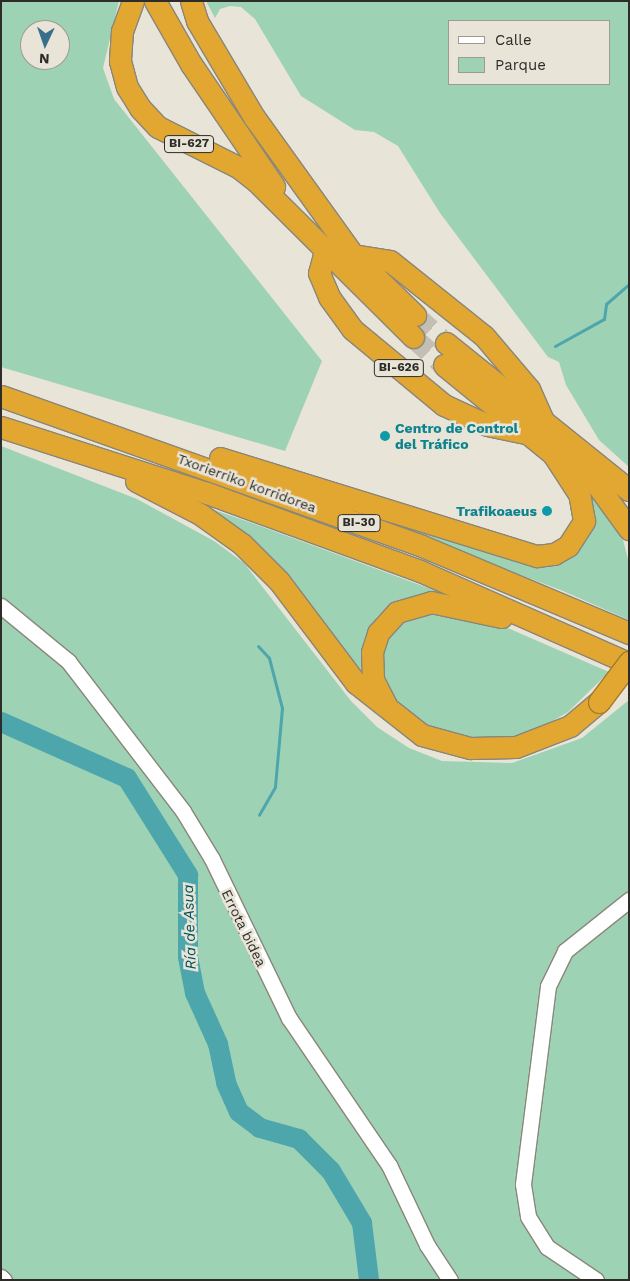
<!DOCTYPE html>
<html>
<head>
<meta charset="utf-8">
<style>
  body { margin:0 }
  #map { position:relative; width:630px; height:1281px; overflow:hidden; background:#e8e4d8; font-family:"Work Sans",sans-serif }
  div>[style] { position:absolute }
  .green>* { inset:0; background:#9ed2b4 }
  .stream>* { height:3px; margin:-1.5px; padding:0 1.5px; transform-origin:1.5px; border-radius:1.5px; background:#4ea6ad }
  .river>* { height:20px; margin:-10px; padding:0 10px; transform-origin:10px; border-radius:10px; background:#4ea6ad }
  .highway-tunnel>* { height:21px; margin-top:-10.5px; transform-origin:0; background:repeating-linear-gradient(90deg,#c3bfb5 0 21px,transparent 0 32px) }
  .roads { filter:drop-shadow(1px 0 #89867a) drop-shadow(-1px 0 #89867a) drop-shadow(0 1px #89867a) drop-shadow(0 -1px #89867a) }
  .minor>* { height:15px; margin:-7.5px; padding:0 7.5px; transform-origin:7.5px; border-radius:7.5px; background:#fff }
  .highway>* { height:21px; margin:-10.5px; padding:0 10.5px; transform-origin:10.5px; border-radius:10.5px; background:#e2a731 }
  .bridges { filter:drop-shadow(1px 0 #a37c2e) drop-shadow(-1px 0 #a37c2e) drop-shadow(0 1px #a37c2e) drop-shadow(0 -1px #a37c2e) }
  .highway-bridge>* { height:21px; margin:-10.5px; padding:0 10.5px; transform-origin:10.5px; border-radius:10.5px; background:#e2a731 }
  .dots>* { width:14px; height:14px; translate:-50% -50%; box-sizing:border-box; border:2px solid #e8e4d8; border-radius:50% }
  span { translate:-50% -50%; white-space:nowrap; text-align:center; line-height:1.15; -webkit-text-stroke:5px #e8e4d8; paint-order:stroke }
  .shield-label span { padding:1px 4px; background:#e8e4d8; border:1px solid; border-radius:4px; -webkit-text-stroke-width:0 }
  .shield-label { font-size:12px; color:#2e2c28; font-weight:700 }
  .culture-label { font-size:14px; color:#0d838f; font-weight:700 }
  .left { translate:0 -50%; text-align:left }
  .right { translate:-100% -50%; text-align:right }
  .street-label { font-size:14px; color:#2e2c28 }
  .water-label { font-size:15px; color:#005157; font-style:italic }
  .frame { position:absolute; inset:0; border:2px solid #2e2c28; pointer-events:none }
  .legend { position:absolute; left:448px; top:20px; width:162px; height:65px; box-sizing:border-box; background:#e8e4d8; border:1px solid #9e9a92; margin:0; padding:6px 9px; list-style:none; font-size:15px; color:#2e2c28 }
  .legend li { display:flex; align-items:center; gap:10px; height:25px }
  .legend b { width:25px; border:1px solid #9e9a92 }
  .north { position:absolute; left:20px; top:20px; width:50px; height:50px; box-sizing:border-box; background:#e8e4d8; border:1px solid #9e9a92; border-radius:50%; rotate:183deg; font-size:14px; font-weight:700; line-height:20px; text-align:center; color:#2e2c28 }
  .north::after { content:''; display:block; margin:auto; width:18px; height:22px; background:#386f8a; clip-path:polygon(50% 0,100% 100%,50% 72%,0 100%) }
</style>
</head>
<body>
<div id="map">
  <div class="green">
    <i style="clip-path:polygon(evenodd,1px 1px,119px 1px,103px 68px,114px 99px,322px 361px,285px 451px,1px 367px,1px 1px,30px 30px,60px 30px,60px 60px,30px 60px,30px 30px)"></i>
    <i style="clip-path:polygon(evenodd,206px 1px,629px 1px,629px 467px,599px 440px,566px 385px,559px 362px,548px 357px,440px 213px,398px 146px,374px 132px,355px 130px,301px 96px,255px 19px,241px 7px,230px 6px,220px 9px,215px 18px,206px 1px,449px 21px,609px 21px,609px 84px,449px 84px,449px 21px)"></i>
    <i style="clip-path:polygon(1px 446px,137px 499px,214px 541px,244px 563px,351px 701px,377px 727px,409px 748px,442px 761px,512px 763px,582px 738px,629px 700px,629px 1280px,1px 1280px)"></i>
    <i style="clip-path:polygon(283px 485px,556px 561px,586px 487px,622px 536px,629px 563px,629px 620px,563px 591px)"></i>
    <i style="clip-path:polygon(191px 502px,249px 522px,458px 599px,388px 607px,377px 617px,360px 671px)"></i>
    <i style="clip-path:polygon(430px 610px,466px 615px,510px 629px,609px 672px,568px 712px,527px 736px,476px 741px,410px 720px,381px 684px,383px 645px,405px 618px)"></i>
  </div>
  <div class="stream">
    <i style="left:555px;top:346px;width:56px;rotate:-28.9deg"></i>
    <i style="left:604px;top:319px;width:15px;rotate:-82deg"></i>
    <i style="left:606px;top:304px;width:30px;rotate:-41deg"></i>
    <i style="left:258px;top:646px;width:16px;rotate:47deg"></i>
    <i style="left:269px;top:658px;width:52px;rotate:75.4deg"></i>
    <i style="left:282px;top:708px;width:79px;rotate:95.1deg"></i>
    <i style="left:275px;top:787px;width:32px;rotate:120deg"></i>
  </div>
  <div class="river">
    <i style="left:1px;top:722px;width:138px;rotate:24deg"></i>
    <i style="left:127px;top:778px;width:115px;rotate:57.8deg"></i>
    <i style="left:188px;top:875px;width:82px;rotate:90deg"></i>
    <i style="left:188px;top:957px;width:37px;rotate:79deg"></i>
    <i style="left:195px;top:993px;width:56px;rotate:65.7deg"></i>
    <i style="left:218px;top:1044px;width:40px;rotate:78deg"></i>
    <i style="left:226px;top:1083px;width:32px;rotate:66deg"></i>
    <i style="left:239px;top:1112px;width:26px;rotate:37deg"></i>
    <i style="left:260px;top:1128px;width:41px;rotate:15.8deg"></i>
    <i style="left:299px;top:1139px;width:45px;rotate:45deg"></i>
    <i style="left:331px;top:1171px;width:61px;rotate:59.2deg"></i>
    <i style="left:362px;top:1223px;width:57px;rotate:83deg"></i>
  </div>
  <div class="highway-tunnel">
    <i style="left:415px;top:315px;width:42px;rotate:42.1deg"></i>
    <i style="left:413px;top:337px;width:42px;rotate:42.1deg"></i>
  </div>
  <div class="roads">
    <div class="minor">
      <i style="left:1px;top:606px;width:87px;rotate:39.4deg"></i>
      <i style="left:68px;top:661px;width:189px;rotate:52.5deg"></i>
      <i style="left:183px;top:811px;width:56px;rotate:58.9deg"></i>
      <i style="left:212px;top:859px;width:177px;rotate:64.2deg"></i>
      <i style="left:289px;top:1018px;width:178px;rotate:55.8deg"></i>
      <i style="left:389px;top:1165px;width:89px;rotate:64.6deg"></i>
      <i style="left:427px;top:1245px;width:42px;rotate:56.7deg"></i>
      <i style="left:1px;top:1277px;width:4px;rotate:45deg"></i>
      <i style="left:596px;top:1280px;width:59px;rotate:-146deg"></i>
      <i style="left:547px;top:1247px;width:36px;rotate:-122deg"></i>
      <i style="left:528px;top:1216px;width:32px;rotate:-99deg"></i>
      <i style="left:523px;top:1184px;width:200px;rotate:-82.8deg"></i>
      <i style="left:548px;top:986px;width:39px;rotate:-64deg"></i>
      <i style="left:565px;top:951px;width:82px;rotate:-38.6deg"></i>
    </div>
    <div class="highway">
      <i style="left:133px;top:1px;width:32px;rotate:110deg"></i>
      <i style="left:122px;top:31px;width:30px;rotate:94deg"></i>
      <i style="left:120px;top:61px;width:27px;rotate:75deg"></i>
      <i style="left:127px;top:87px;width:25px;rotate:58deg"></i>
      <i style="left:140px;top:108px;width:26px;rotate:47deg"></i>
      <i style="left:158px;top:127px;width:89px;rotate:26.6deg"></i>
      <i style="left:238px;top:167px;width:24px;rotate:38deg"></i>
      <i style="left:257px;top:182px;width:220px;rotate:44.8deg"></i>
      <i style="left:155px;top:1px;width:73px;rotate:60.3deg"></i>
      <i style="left:191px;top:64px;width:148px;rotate:55.8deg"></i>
      <i style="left:191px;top:1px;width:21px;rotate:73deg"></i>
      <i style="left:197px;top:21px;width:112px;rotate:59.3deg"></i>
      <i style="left:254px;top:117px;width:170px;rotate:54.3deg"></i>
      <i style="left:353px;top:255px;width:37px;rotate:9deg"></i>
      <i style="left:390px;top:261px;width:120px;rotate:38.6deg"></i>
      <i style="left:484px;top:336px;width:70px;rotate:49.7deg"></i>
      <i style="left:529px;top:389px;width:37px;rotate:66deg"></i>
      <i style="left:325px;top:251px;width:23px;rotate:105deg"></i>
      <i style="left:319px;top:273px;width:26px;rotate:67deg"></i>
      <i style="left:329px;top:297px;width:39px;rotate:54deg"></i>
      <i style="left:352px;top:329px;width:119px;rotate:39.6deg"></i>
      <i style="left:444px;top:405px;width:47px;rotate:24.9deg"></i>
      <i style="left:487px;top:425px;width:44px;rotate:11.8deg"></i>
      <i style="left:352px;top:254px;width:88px;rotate:44.1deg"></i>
      <i style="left:446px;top:343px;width:235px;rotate:38.8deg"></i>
      <i style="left:444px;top:365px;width:141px;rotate:39.2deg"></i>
      <i style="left:553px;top:454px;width:45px;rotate:32.3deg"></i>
      <i style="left:1px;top:396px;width:447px;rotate:19.6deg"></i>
      <i style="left:422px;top:546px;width:225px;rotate:22.8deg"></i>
      <i style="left:1px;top:427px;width:216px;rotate:17.8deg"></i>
      <i style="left:207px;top:493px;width:227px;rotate:20.1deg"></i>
      <i style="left:420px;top:571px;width:228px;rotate:23.8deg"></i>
      <i style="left:220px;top:458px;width:332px;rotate:17.2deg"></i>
      <i style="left:537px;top:556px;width:17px;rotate:-7deg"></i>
      <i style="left:554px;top:554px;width:16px;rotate:-30deg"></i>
      <i style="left:568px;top:546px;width:30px;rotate:-57deg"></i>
      <i style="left:584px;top:521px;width:27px;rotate:-100deg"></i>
      <i style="left:579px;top:494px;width:48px;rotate:-123deg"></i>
      <i style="left:584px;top:467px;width:77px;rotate:54deg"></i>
      <i style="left:136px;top:481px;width:72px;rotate:27.3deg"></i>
      <i style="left:200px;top:514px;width:52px;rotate:35.5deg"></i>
      <i style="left:242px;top:544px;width:52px;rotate:45deg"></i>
      <i style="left:279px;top:581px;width:128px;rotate:53deg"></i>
      <i style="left:356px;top:683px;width:84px;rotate:38.2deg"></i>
      <i style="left:422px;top:735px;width:50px;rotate:15.2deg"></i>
      <i style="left:470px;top:748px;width:46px;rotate:-1.2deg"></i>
      <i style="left:516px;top:747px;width:58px;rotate:-21.3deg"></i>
      <i style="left:570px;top:726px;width:38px;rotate:-40deg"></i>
      <i style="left:386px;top:705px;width:29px;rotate:-117deg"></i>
      <i style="left:373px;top:679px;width:27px;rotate:-92deg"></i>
      <i style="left:372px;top:652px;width:20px;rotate:-72deg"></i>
      <i style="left:378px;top:633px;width:28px;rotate:-48deg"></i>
      <i style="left:397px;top:612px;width:35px;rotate:-16deg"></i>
      <i style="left:431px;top:602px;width:72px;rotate:12.1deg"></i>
    </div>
  </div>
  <div class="bridges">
    <div class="highway-bridge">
      <i style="left:599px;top:702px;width:50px;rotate:-53.1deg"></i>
    </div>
  </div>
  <div class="dots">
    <i style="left:385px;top:436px;background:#0f9aa8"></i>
    <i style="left:547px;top:511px;background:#0f9aa8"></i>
  </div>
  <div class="shield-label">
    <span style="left:189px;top:144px">BI-627</span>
    <span style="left:399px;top:368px">BI-626</span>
    <span style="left:359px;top:523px">BI-30</span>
  </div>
  <div class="culture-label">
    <span class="left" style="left:395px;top:436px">Centro de Control<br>del Tráfico</span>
    <span class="right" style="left:537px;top:511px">Trafikoaeus</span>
  </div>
  <div class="street-label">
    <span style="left:247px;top:483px;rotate:20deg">Txorierriko korridorea</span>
    <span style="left:244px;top:928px;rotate:64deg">Errota bidea</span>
  </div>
  <div class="water-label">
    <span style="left:190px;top:927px;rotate:-92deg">Ría de Asua</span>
  </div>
  <div class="frame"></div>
  <ul class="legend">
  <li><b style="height:6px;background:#fff"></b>Calle</li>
  <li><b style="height:14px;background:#9ed2b4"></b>Parque</li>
  </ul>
  <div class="north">N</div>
</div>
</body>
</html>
